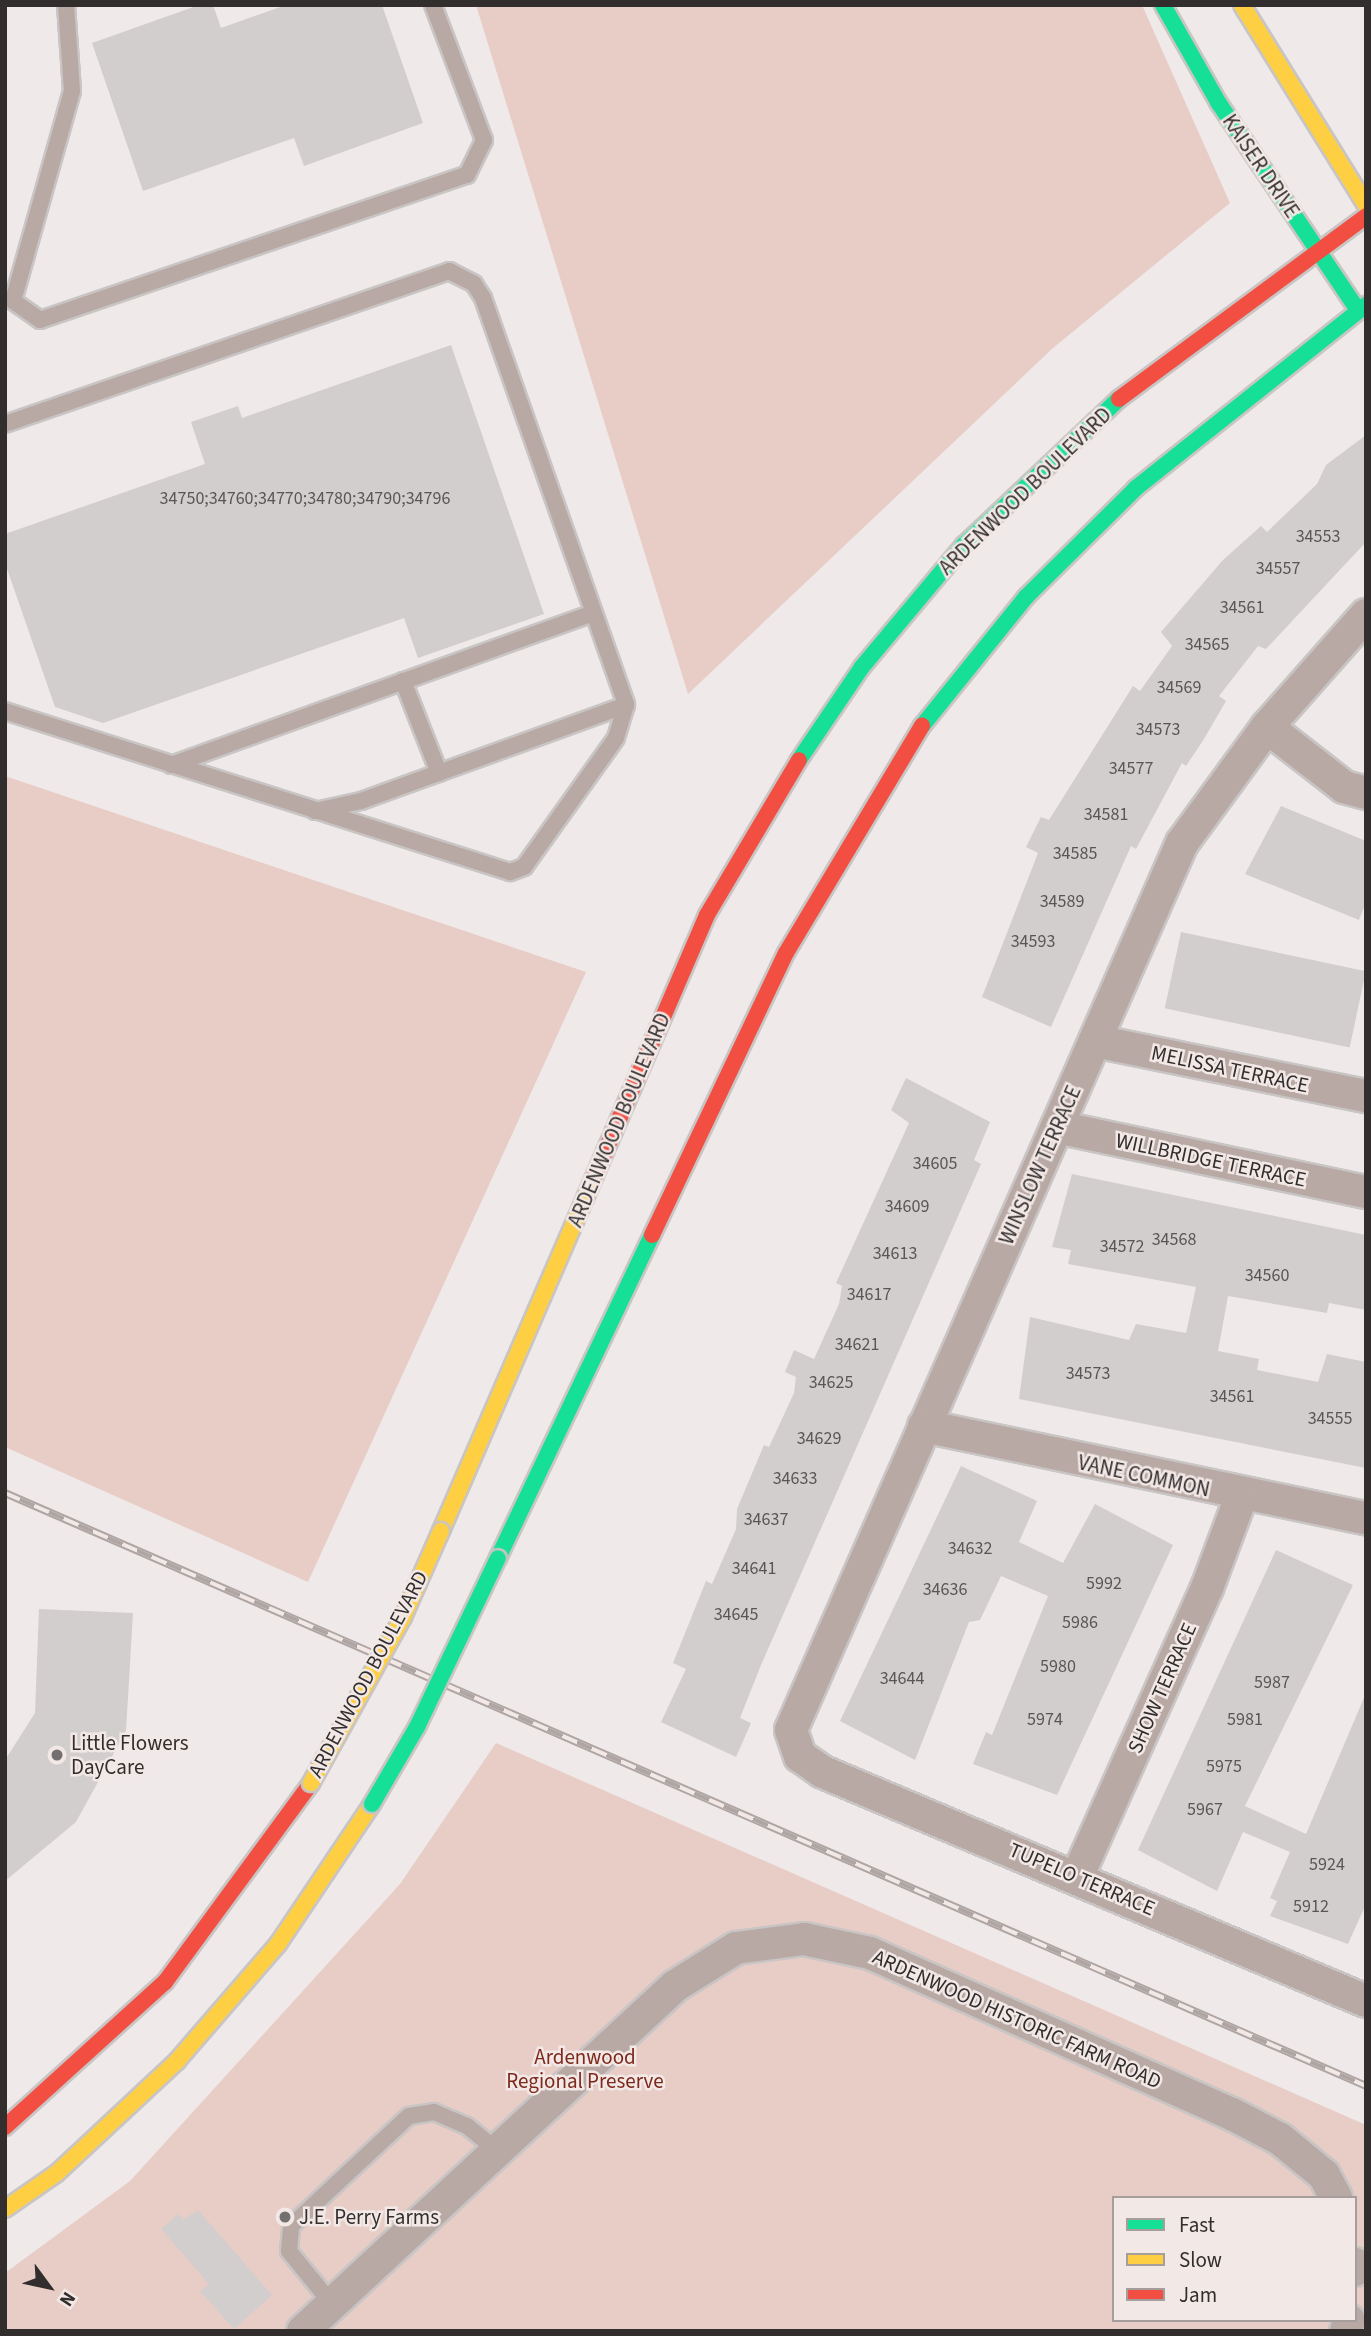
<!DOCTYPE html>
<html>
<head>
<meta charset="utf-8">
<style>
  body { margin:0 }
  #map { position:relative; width:1371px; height:2336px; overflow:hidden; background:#efeae9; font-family:"Source Sans 3",sans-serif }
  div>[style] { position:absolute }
  .green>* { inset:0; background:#e8ccc6 }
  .building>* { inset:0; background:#d2cece; transform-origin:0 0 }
  .roads { filter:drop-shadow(2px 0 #c8c5c4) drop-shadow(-2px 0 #c8c5c4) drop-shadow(0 2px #c8c5c4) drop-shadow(0 -2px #c8c5c4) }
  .lane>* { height:16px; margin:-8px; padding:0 8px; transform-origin:8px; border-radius:8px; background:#b8a9a5 }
  .street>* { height:32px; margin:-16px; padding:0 16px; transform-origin:16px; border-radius:16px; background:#b8a9a5 }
  .fast>* { height:16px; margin:-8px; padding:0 8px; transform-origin:8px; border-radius:8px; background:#16e098 }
  .slow>* { height:16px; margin:-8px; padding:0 8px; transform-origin:8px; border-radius:8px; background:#ffcf43 }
  .jam>* { height:16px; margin:-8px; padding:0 8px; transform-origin:8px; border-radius:8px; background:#f24e42 }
  .rail>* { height:8px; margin-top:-4px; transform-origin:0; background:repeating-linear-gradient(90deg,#f2e8e6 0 16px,#afa6a4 0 32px); box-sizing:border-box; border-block:2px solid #afa6a4 }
  .bridges { filter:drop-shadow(2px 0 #c8c5c4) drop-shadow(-2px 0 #c8c5c4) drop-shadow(0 2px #c8c5c4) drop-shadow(0 -2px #c8c5c4) }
  .fast-bridge>* { height:16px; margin:-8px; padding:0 8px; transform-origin:8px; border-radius:8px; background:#16e098 }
  .slow-bridge>* { height:16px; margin:-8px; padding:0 8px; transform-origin:8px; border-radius:8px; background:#ffcf43 }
  .dots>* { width:19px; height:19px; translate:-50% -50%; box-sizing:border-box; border:4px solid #f2e8e6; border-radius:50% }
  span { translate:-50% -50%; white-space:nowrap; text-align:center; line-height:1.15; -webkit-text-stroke:5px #f2e8e6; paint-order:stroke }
  .number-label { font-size:18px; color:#5a5656 }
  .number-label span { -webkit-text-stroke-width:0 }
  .street-label { font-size:21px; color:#322e2e }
  .poi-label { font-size:21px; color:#322e2e }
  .left { translate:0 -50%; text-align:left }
  .park-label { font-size:21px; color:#7e291b }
  .frame { position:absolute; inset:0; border:7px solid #322e2e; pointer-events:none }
  .legend { position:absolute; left:1112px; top:2196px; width:245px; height:126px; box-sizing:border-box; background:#f2e8e6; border:2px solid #a59e9c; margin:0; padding:9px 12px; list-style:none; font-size:21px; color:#322e2e }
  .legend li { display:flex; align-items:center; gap:14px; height:35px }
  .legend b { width:35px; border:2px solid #a59e9c }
  .north { position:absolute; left:14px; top:2252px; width:70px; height:70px; -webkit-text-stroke:5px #f2e8e6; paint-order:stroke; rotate:123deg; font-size:19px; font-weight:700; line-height:28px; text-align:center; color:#322e2e }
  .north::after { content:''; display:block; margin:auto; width:24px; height:32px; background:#322e2e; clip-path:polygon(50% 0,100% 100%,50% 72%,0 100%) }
</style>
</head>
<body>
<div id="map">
  <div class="green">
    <i style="clip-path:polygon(476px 5px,1142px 5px,1230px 203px,1053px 348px,688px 694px)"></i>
    <i style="clip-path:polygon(5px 776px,586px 972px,308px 1582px,5px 1447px)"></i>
    <i style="clip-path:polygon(evenodd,496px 1743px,1366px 2125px,1366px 2331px,5px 2331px,5px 2273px,130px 2181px,400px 1884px,496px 1743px,1114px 2198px,1355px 2198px,1355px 2320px,1114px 2320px,1114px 2198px)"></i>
  </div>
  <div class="building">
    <i style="clip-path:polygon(199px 5px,213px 5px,221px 28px,286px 5px,382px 5px,423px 123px,304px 166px,294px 138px,143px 191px,92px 43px)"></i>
    <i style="clip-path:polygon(451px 345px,544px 614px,418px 658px,404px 618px,103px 723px,55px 707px,5px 563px,5px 534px,205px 464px,191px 422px,238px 406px,242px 418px)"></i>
    <i style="clip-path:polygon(1366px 435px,1366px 542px,1266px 649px,1258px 646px,1219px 696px,1226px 701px,1204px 739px,1186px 766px,1182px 763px,1136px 849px,1131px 846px,1051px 1027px,982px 997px,1038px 853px,1026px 847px,1041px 817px,1049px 820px,1133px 686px,1140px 691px,1172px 646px,1161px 632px,1223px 560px,1261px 526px,1267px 532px,1317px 484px,1326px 465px)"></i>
    <i style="clip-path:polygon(1281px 806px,1366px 841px,1366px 902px,1359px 920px,1245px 874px)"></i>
    <i style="left:1181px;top:932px;width:189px;height:78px;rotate:12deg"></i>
    <i style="clip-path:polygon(906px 1078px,990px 1122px,974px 1160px,981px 1164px,761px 1665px,740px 1718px,751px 1723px,736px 1757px,661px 1722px,686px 1669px,673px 1663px,706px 1581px,712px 1584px,736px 1529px,737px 1509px,764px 1445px,769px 1447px,794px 1393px,796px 1377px,785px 1372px,794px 1350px,814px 1359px,839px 1304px,842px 1286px,836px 1283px,909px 1123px,891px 1110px)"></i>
    <i style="clip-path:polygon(1072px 1174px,1366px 1235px,1366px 1310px,1329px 1303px,1327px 1313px,1228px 1296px,1218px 1351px,1259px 1359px,1257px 1370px,1318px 1382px,1327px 1354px,1366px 1362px,1366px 1468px,1019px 1399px,1030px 1317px,1129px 1340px,1136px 1324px,1186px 1333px,1196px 1287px,1068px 1264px,1071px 1250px,1052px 1247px)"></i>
    <i style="clip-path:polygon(961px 1466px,1037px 1501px,1019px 1542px,1063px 1563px,1095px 1504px,1173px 1545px,1057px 1795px,973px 1764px,986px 1732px,992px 1735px,1048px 1596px,1001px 1576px,980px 1620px,969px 1622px,915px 1760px,840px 1721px)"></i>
    <i style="clip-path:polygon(1276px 1550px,1353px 1585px,1245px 1806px,1306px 1834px,1366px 1693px,1366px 1904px,1348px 1944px,1270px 1916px,1277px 1901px,1270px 1898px,1290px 1852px,1243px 1832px,1217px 1891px,1138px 1850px)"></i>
    <i style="clip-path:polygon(39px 1609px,133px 1613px,126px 1731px,76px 1822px,5px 1881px,5px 1760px,35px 1713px)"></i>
    <i style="clip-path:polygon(198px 2210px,272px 2295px,234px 2329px,200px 2291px,209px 2284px,161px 2229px,178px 2214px,183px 2220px)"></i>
  </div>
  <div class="roads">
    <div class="lane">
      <i style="left:66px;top:5px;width:86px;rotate:86deg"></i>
      <i style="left:72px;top:91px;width:218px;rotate:105.7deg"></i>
      <i style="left:13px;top:301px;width:33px;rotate:35deg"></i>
      <i style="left:40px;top:320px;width:451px;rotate:-18.8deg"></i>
      <i style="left:467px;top:175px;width:39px;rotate:-64deg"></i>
      <i style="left:484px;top:140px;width:144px;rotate:-110.7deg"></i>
      <i style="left:5px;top:424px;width:470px;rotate:-19deg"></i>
      <i style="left:449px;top:271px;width:28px;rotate:27deg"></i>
      <i style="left:474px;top:284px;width:17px;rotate:57deg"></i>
      <i style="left:483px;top:298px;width:431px;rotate:70.6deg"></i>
      <i style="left:626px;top:705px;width:34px;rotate:107deg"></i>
      <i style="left:616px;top:738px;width:158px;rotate:125.5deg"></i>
      <i style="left:524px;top:867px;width:15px;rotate:160deg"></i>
      <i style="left:510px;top:872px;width:530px;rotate:-162.32deg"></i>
      <i style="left:403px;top:681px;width:99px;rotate:68.6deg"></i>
      <i style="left:171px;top:765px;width:449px;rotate:-19.8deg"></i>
      <i style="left:315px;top:811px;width:47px;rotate:-12.3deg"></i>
      <i style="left:361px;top:801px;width:282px;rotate:-19.9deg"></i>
      <i style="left:332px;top:2304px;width:68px;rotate:-129.1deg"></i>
      <i style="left:289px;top:2251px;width:25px;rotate:-85deg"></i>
      <i style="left:291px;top:2226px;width:161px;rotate:-43deg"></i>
      <i style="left:409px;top:2116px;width:25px;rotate:-9deg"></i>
      <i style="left:434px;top:2112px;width:36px;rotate:23deg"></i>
      <i style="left:467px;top:2126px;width:38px;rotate:39deg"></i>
    </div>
    <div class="street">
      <i style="left:1366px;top:615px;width:149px;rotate:131.5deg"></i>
      <i style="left:1267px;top:727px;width:144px;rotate:126.2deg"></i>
      <i style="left:1182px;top:843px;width:969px;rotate:113.79deg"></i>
      <i style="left:791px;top:1730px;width:28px;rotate:71deg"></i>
      <i style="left:800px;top:1756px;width:28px;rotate:35deg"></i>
      <i style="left:823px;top:1772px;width:589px;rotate:22.87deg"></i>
      <i style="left:1267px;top:727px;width:98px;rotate:37.9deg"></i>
      <i style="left:1344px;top:787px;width:23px;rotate:15deg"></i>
      <i style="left:1095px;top:1041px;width:277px;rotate:11.5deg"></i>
      <i style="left:1057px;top:1127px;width:316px;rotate:11.9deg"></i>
      <i style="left:924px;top:1426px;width:451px;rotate:11.8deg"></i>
      <i style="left:1077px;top:1877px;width:317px;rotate:-65.8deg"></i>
      <i style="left:1207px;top:1588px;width:97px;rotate:-69.5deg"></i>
      <i style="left:1355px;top:2264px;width:6px;rotate:90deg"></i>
      <i style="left:303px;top:2331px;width:507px;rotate:-42.84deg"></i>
      <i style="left:675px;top:1986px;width:72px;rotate:-31.9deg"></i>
      <i style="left:736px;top:1948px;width:69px;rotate:-7.5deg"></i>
      <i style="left:804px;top:1939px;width:67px;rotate:12deg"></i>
      <i style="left:870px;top:1953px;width:396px;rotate:24deg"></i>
      <i style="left:1232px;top:2114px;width:54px;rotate:27.5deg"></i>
      <i style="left:1280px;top:2139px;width:57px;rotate:39.3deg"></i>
      <i style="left:1324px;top:2175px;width:26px;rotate:62deg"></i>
      <i style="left:1346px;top:2331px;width:11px;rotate:-75deg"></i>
    </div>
    <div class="fast">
      <i style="left:1163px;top:5px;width:112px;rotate:60.4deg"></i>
      <i style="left:1218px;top:102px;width:251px;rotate:56.1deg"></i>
      <i style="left:922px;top:726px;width:166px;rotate:-51.1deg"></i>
      <i style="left:1026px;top:597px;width:155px;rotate:-44.7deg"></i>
      <i style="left:1136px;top:488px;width:294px;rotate:-38.5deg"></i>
      <i style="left:799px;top:760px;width:112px;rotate:-55.9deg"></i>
      <i style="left:862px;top:667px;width:159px;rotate:-50.1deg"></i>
      <i style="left:964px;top:545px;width:213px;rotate:-43.3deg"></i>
      <i style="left:498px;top:1558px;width:358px;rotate:-64.5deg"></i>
    </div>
    <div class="slow">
      <i style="left:1242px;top:5px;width:235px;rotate:58.2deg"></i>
      <i style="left:441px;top:1531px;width:388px;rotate:-66.6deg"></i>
      <i style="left:5px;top:2209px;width:63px;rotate:-34.7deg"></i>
      <i style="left:57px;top:2173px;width:164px;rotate:-43deg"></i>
      <i style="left:177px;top:2061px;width:155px;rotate:-49.2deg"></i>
      <i style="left:278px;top:1944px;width:169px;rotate:-56.1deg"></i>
    </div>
    <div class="jam">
      <i style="left:1119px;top:399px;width:307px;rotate:-36.5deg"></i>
      <i style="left:595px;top:1175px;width:283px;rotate:-66.7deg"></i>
      <i style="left:707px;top:915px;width:180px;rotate:-59.3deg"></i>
      <i style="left:652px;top:1235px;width:312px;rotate:-64.6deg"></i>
      <i style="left:786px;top:953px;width:265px;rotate:-59.1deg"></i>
      <i style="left:5px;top:2127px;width:216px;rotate:-42.2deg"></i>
      <i style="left:165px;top:1982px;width:247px;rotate:-53.7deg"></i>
    </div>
  </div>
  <div class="rail">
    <i style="left:5px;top:1493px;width:1485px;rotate:23.54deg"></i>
  </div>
  <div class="bridges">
    <div class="fast-bridge">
      <i style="left:372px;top:1804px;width:89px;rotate:-59.7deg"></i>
      <i style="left:417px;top:1727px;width:187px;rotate:-64.4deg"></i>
    </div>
    <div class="slow-bridge">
      <i style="left:311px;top:1783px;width:190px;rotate:-61deg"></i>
      <i style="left:403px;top:1617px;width:94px;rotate:-66.2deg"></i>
    </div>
  </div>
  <div class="dots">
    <i style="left:57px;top:1755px;background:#74706f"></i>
    <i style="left:285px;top:2217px;background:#74706f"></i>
  </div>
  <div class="number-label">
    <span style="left:305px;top:499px">34750;34760;34770;34780;34790;34796</span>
    <span style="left:1318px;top:537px">34553</span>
    <span style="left:1278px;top:569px">34557</span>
    <span style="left:1242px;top:608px">34561</span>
    <span style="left:1207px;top:645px">34565</span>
    <span style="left:1179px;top:688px">34569</span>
    <span style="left:1158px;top:730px">34573</span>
    <span style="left:1131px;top:769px">34577</span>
    <span style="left:1106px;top:815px">34581</span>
    <span style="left:1075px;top:854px">34585</span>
    <span style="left:1062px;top:902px">34589</span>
    <span style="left:1033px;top:942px">34593</span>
    <span style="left:935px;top:1164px">34605</span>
    <span style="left:907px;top:1207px">34609</span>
    <span style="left:1174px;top:1240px">34568</span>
    <span style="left:1122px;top:1247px">34572</span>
    <span style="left:895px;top:1254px">34613</span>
    <span style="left:1267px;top:1276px">34560</span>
    <span style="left:869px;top:1295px">34617</span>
    <span style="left:857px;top:1345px">34621</span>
    <span style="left:1088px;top:1374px">34573</span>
    <span style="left:831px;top:1383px">34625</span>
    <span style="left:1232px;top:1397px">34561</span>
    <span style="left:1330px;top:1419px">34555</span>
    <span style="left:819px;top:1439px">34629</span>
    <span style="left:795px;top:1479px">34633</span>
    <span style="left:766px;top:1520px">34637</span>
    <span style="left:970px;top:1549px">34632</span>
    <span style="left:754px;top:1569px">34641</span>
    <span style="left:1104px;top:1584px">5992</span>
    <span style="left:945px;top:1590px">34636</span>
    <span style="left:736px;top:1615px">34645</span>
    <span style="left:1080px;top:1623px">5986</span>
    <span style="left:1058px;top:1667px">5980</span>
    <span style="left:902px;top:1679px">34644</span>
    <span style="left:1272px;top:1683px">5987</span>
    <span style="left:1045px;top:1720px">5974</span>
    <span style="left:1245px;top:1720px">5981</span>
    <span style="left:1224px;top:1767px">5975</span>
    <span style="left:1205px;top:1810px">5967</span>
    <span style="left:1327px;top:1865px">5924</span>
    <span style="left:1311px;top:1907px">5912</span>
  </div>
  <div class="street-label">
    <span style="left:1261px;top:166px;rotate:56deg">KAISER DRIVE</span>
    <span style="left:1025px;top:491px;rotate:-44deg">ARDENWOOD BOULEVARD</span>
    <span style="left:1230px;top:1069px;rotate:12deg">MELISSA TERRACE</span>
    <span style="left:619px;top:1120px;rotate:-67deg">ARDENWOOD BOULEVARD</span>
    <span style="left:1211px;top:1160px;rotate:12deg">WILLBRIDGE TERRACE</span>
    <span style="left:1040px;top:1165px;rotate:-66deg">WINSLOW TERRACE</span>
    <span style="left:1144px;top:1476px;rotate:12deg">VANE COMMON</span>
    <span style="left:368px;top:1674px;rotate:-62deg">ARDENWOOD BOULEVARD</span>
    <span style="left:1162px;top:1688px;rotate:-66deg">SHOW TERRACE</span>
    <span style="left:1082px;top:1879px;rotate:23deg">TUPELO TERRACE</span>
    <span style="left:1017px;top:2019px;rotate:24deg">ARDENWOOD HISTORIC FARM ROAD</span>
  </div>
  <div class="poi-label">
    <span class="left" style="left:71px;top:1755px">Little Flowers<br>DayCare</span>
    <span class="left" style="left:299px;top:2217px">J.E. Perry Farms</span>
  </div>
  <div class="park-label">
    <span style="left:585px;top:2069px">Ardenwood<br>Regional Preserve</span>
  </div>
  <div class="frame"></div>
  <ul class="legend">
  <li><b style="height:9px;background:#16e098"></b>Fast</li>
  <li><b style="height:9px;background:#ffcf43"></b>Slow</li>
  <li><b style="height:9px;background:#f24e42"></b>Jam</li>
  </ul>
  <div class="north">N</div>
</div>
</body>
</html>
